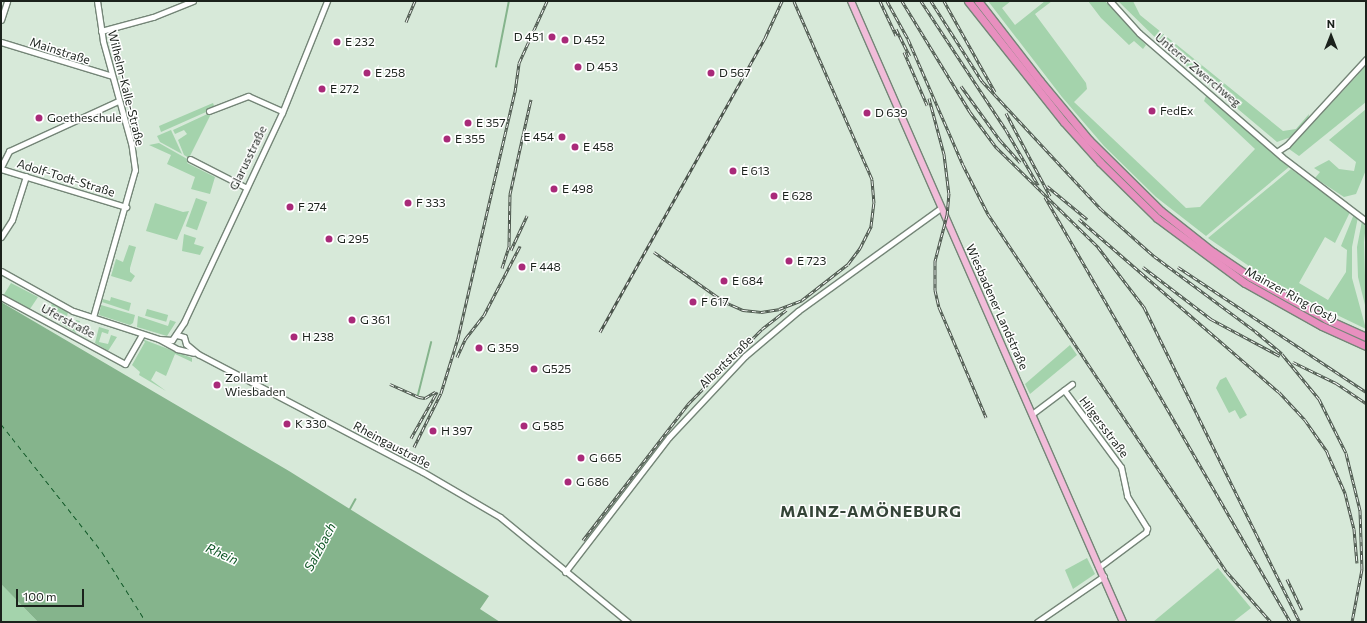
<!DOCTYPE html>
<html>
<head>
<meta charset="utf-8">
<style>
  body { margin:0 }
  #map { position:relative; width:1367px; height:623px; overflow:hidden; background:#d7e9d9; font-family:Commissioner,sans-serif }
  div>[style] { position:absolute }
  .green>* { inset:0; background:#a4d3ac; transform-origin:0 0 }
  .water>* { inset:0; background:#85b48c }
  .stream>* { height:1.5px; margin:-0.75px; padding:0 0.75px; transform-origin:0.75px; border-radius:0.75px; background:#85b48c }
  .ferry>* { height:1px; margin-top:-0.5px; transform-origin:0; background:repeating-linear-gradient(90deg,#105827 0 5px,transparent 0 9px) }
  .roads { filter:drop-shadow(1px 0 #748577) drop-shadow(-1px 0 #748577) drop-shadow(0 1px #748577) drop-shadow(0 -1px #748577) }
  .minor>* { height:5px; margin:-2.5px; padding:0 2.5px; transform-origin:2.5px; border-radius:2.5px; background:#fff }
  .major>* { height:6px; margin:-3px; padding:0 3px; transform-origin:3px; border-radius:3px; background:#f1bcd9 }
  .highway>* { height:7px; margin:-3.5px; padding:0 3.5px; transform-origin:3.5px; border-radius:3.5px; background:#e88fbf }
  .rail>* { height:3px; margin-top:-1.5px; transform-origin:0; background:repeating-linear-gradient(90deg,#fff 0 4.5px,#4b554c 0 9px); box-sizing:border-box; border-block:1px solid #4b554c }
  .dots>* { width:11px; height:11px; translate:-50% -50%; box-sizing:border-box; border:2px solid #fff; border-radius:50% }
  span { translate:-50% -50%; white-space:nowrap; text-align:center; line-height:1.15; -webkit-text-stroke:3px #fff; paint-order:stroke }
  .poi-label { font-size:12px; color:#1b221c }
  .right { translate:-100% -50%; text-align:right }
  .left { translate:0 -50%; text-align:left }
  .street-label { font-size:12px; color:#1b221c }
  .water-label { font-size:13px; color:#105827; font-style:italic }
  .district-label { font-size:16px; color:#354538; font-weight:700; letter-spacing:1px }
  .frame { position:absolute; inset:0; border:2px solid #1b221c; pointer-events:none }
  .north { position:absolute; left:1311px; top:16px; width:40px; height:40px; -webkit-text-stroke:3px #fff; paint-order:stroke; rotate:0deg; font-size:11px; font-weight:700; line-height:16px; text-align:center; color:#1b221c }
  .north::after { content:''; display:block; margin:auto; width:14px; height:18px; background:#1b221c; clip-path:polygon(50% 0,100% 100%,50% 72%,0 100%) }
  .scale { position:absolute; left:16px; top:589px; width:68px; height:18px; box-sizing:border-box; border:2px solid #1b221c; border-top:0; padding-left:5px; font-size:12px; line-height:14px; white-space:nowrap; color:#1b221c; -webkit-text-stroke:3px #fff; paint-order:stroke }
</style>
</head>
<body>
<div id="map">
  <div class="green">
    <i style="clip-path:polygon(988px 1px,1011px 1px,1002px 8px,1015px 25px,1045px 1px,1052px 1px,1035px 14px,1086px 83px,1087px 89px,1074px 102px,1186px 208px,1200px 207px,1255px 149px,1204px 101px,1206px 96px,1289px 167px,1206px 236px,1156px 197px,1104px 146px,1062px 97px)"></i>
    <i style="clip-path:polygon(1088px 1px,1105px 1px,1146px 45px,1143px 49px,1134px 41px,1129px 45px,1101px 18px)"></i>
    <i style="clip-path:polygon(1118px 1px,1133px 1px,1140px 15px,1283px 131px,1296px 129px,1309px 114px,1308px 120px,1291px 137px,1277px 142px,1169px 51px)"></i>
    <i style="clip-path:polygon(1366px 66px,1366px 102px,1299px 156px,1289px 149px)"></i>
    <i style="clip-path:polygon(213px 103px,215px 108px,161px 132px,159px 126px)"></i>
    <i style="clip-path:polygon(1366px 109px,1366px 170px,1356px 194px,1344px 197px,1315px 178px,1320px 172px,1314px 168px,1329px 160px,1339px 169px,1354px 171px,1356px 162px,1329px 140px)"></i>
    <i style="clip-path:polygon(216px 110px,211px 114px,189px 158px,184px 155px,178px 140px,187px 134px,184px 130px,175px 134px,173px 130px)"></i>
    <i style="clip-path:polygon(171px 130px,182px 154px,160px 142px,157px 136px)"></i>
    <i style="clip-path:polygon(159px 143px,189px 160px,187px 163px,215px 177px,210px 194px,191px 189px,195px 177px,167px 164px,171px 155px,149px 145px)"></i>
    <i style="clip-path:polygon(1291px 169px,1350px 212px,1335px 243px,1325px 237px,1299px 283px,1328px 300px,1346px 272px,1347px 250px,1341px 246px,1354px 214px,1358px 217px,1352px 247px,1352px 278px,1366px 329px,1281px 288px,1208px 238px)"></i>
    <i style="left:196px;top:198px;width:12px;height:30px;rotate:20deg"></i>
    <i style="clip-path:polygon(155px 203px,183px 212px,189px 211px,177px 240px,146px 231px)"></i>
    <i style="clip-path:polygon(1362px 221px,1366px 224px,1364px 242px,1366px 309px,1358px 277px,1357px 247px)"></i>
    <i style="clip-path:polygon(184px 234px,196px 238px,194px 244px,204px 247px,200px 255px,182px 251px)"></i>
    <i style="clip-path:polygon(129px 245px,136px 247px,130px 268px,130px 272px,135px 276px,131px 282px,111px 276px,116px 259px,123px 262px)"></i>
    <i style="clip-path:polygon(11px 283px,38px 297px,30px 309px,3px 296px)"></i>
    <i style="clip-path:polygon(111px 297px,131px 303px,129px 311px,102px 302px,103px 299px,110px 301px)"></i>
    <i style="clip-path:polygon(52px 304px,68px 312px,65px 325px,73px 328px,76px 320px,80px 321px,76px 333px,46px 314px)"></i>
    <i style="clip-path:polygon(101px 305px,135px 315px,133px 323px,130px 325px,99px 315px)"></i>
    <i style="left:147px;top:309px;width:22px;height:7px;rotate:16deg"></i>
    <i style="clip-path:polygon(138px 316px,168px 326px,170px 320px,176px 322px,167px 336px,137px 327px)"></i>
    <i style="clip-path:polygon(99px 327px,109px 330px,108px 334px,102px 332px,99px 342px,108px 344px,111px 335px,117px 337px,108px 351px,95px 343px)"></i>
    <i style="clip-path:polygon(142px 339px,192px 358px,192px 362px,175px 354px,166px 376px,156px 371px,151px 380px,166px 391px,139px 375px,140px 372px,132px 365px,145px 342px)"></i>
    <i style="clip-path:polygon(1070px 345px,1077px 355px,1030px 394px,1025px 384px)"></i>
    <i style="clip-path:polygon(1226px 377px,1247px 415px,1240px 419px,1235px 410px,1229px 413px,1216px 388px,1220px 380px)"></i>
    <i style="clip-path:polygon(1087px 558px,1095px 574px,1073px 589px,1065px 570px)"></i>
    <i style="clip-path:polygon(1218px 568px,1251px 608px,1233px 622px,1153px 622px)"></i>
    <i style="clip-path:polygon(1px 584px,38px 622px,1px 622px)"></i>
  </div>
  <div class="water">
    <i style="clip-path:polygon(1px 302px,289px 471px,489px 596px,480px 609px,500px 622px,38px 622px,1px 584px)"></i>
  </div>
  <div class="stream">
    <i style="left:496px;top:67px;width:67px;rotate:-78.9deg"></i>
    <i style="left:418px;top:395px;width:54px;rotate:-76deg"></i>
    <i style="left:349px;top:511px;width:13px;rotate:-61deg"></i>
  </div>
  <div class="ferry">
    <i style="left:1px;top:424px;width:163px;rotate:51.7deg"></i>
    <i style="left:102px;top:552px;width:83px;rotate:57.8deg"></i>
  </div>
  <div class="roads">
    <div class="minor">
      <i style="left:1110px;top:1px;width:43px;rotate:47.8deg"></i>
      <i style="left:1139px;top:33px;width:189px;rotate:40.9deg"></i>
      <i style="left:1282px;top:157px;width:106px;rotate:37.3deg"></i>
      <i style="left:1px;top:20px;width:20px;rotate:-72deg"></i>
      <i style="left:101px;top:31px;width:54px;rotate:-15.1deg"></i>
      <i style="left:153px;top:17px;width:43px;rotate:-21.8deg"></i>
      <i style="left:1px;top:42px;width:116px;rotate:17deg"></i>
      <i style="left:209px;top:111px;width:42px;rotate:-21deg"></i>
      <i style="left:248px;top:96px;width:37px;rotate:24deg"></i>
      <i style="left:1278px;top:151px;width:11px;rotate:-34deg"></i>
      <i style="left:1287px;top:145px;width:117px;rotate:-47.4deg"></i>
      <i style="left:190px;top:159px;width:62px;rotate:27deg"></i>
      <i style="left:1px;top:167px;width:18px;rotate:-63deg"></i>
      <i style="left:9px;top:151px;width:120px;rotate:-24.6deg"></i>
      <i style="left:1px;top:169px;width:131px;rotate:16.9deg"></i>
      <i style="left:1px;top:237px;width:20px;rotate:-57deg"></i>
      <i style="left:12px;top:220px;width:46px;rotate:-72.3deg"></i>
      <i style="left:1px;top:271px;width:82px;rotate:29.1deg"></i>
      <i style="left:73px;top:311px;width:90px;rotate:18deg"></i>
      <i style="left:159px;top:339px;width:21px;rotate:29deg"></i>
      <i style="left:177px;top:349px;width:17px;rotate:13deg"></i>
      <i style="left:1px;top:297px;width:141px;rotate:28.4deg"></i>
      <i style="left:125px;top:364px;width:34px;rotate:-60deg"></i>
      <i style="left:93px;top:317px;width:153px;rotate:-74.1deg"></i>
      <i style="left:135px;top:170px;width:27px;rotate:-98deg"></i>
      <i style="left:131px;top:143px;width:106px;rotate:-105.4deg"></i>
      <i style="left:103px;top:41px;width:40px;rotate:-98.5deg"></i>
      <i style="left:177px;top:335px;width:7px;rotate:16deg"></i>
      <i style="left:184px;top:337px;width:7px;rotate:74deg"></i>
      <i style="left:186px;top:344px;width:16px;rotate:40deg"></i>
      <i style="left:198px;top:354px;width:254px;rotate:27.7deg"></i>
      <i style="left:423px;top:472px;width:89px;rotate:30.3deg"></i>
      <i style="left:500px;top:517px;width:166px;rotate:39.4deg"></i>
      <i style="left:159px;top:339px;width:13px;rotate:4deg"></i>
      <i style="left:172px;top:340px;width:22px;rotate:-56deg"></i>
      <i style="left:184px;top:322px;width:231px;rotate:-64.9deg"></i>
      <i style="left:282px;top:113px;width:121px;rotate:-68.1deg"></i>
      <i style="left:1064px;top:390px;width:96px;rotate:53.5deg"></i>
      <i style="left:1121px;top:467px;width:30px;rotate:78deg"></i>
      <i style="left:1127px;top:496px;width:38px;rotate:58deg"></i>
      <i style="left:1147px;top:528px;width:4px;rotate:104deg"></i>
      <i style="left:1146px;top:532px;width:59px;rotate:143.3deg"></i>
      <i style="left:1032px;top:414px;width:50px;rotate:-36.9deg"></i>
      <i style="left:565px;top:572px;width:170px;rotate:-52.4deg"></i>
      <i style="left:669px;top:437px;width:111px;rotate:-46.8deg"></i>
      <i style="left:745px;top:356px;width:70px;rotate:-40.3deg"></i>
      <i style="left:798px;top:311px;width:176px;rotate:-35.8deg"></i>
      <i style="left:1037px;top:622px;width:81px;rotate:-34.5deg"></i>
    </div>
    <div class="major">
      <i style="left:851px;top:1px;width:678px;rotate:66.35deg"></i>
    </div>
    <div class="highway">
      <i style="left:968px;top:1px;width:154px;rotate:51.6deg"></i>
      <i style="left:1064px;top:122px;width:54px;rotate:48deg"></i>
      <i style="left:1100px;top:162px;width:80px;rotate:44.5deg"></i>
      <i style="left:1157px;top:218px;width:109px;rotate:36.5deg"></i>
      <i style="left:1245px;top:283px;width:88px;rotate:29.2deg"></i>
      <i style="left:1322px;top:326px;width:48px;rotate:24.4deg"></i>
      <i style="left:978px;top:1px;width:101px;rotate:52.2deg"></i>
      <i style="left:1040px;top:81px;width:77px;rotate:50.3deg"></i>
      <i style="left:1089px;top:140px;width:101px;rotate:44.6deg"></i>
      <i style="left:1161px;top:211px;width:66px;rotate:38.3deg"></i>
      <i style="left:1213px;top:252px;width:45px;rotate:34deg"></i>
      <i style="left:1250px;top:277px;width:87px;rotate:28.9deg"></i>
      <i style="left:1326px;top:319px;width:44px;rotate:24.2deg"></i>
    </div>
  </div>
  <div class="rail">
    <i style="left:880px;top:1px;width:38px;rotate:65deg"></i>
    <i style="left:887px;top:1px;width:43px;rotate:61.1deg"></i>
    <i style="left:908px;top:39px;width:137px;rotate:66.4deg"></i>
    <i style="left:963px;top:165px;width:55px;rotate:63deg"></i>
    <i style="left:988px;top:214px;width:430px;rotate:56.3deg"></i>
    <i style="left:1227px;top:572px;width:67px;rotate:48.7deg"></i>
    <i style="left:902px;top:1px;width:130px;rotate:58.5deg"></i>
    <i style="left:970px;top:112px;width:44px;rotate:53.4deg"></i>
    <i style="left:996px;top:147px;width:143px;rotate:44.4deg"></i>
    <i style="left:1098px;top:247px;width:76px;rotate:52.5deg"></i>
    <i style="left:1144px;top:307px;width:352px;rotate:63.7deg"></i>
    <i style="left:921px;top:1px;width:154px;rotate:56.6deg"></i>
    <i style="left:1006px;top:130px;width:64px;rotate:59.8deg"></i>
    <i style="left:931px;top:1px;width:95px;rotate:57.5deg"></i>
    <i style="left:982px;top:81px;width:175px;rotate:47.1deg"></i>
    <i style="left:1101px;top:209px;width:71px;rotate:41.6deg"></i>
    <i style="left:1154px;top:256px;width:126px;rotate:36.6deg"></i>
    <i style="left:1255px;top:331px;width:35px;rotate:40deg"></i>
    <i style="left:1282px;top:354px;width:58px;rotate:50.6deg"></i>
    <i style="left:1319px;top:399px;width:60px;rotate:63.4deg"></i>
    <i style="left:1346px;top:453px;width:59px;rotate:76.2deg"></i>
    <i style="left:1360px;top:510px;width:59px;rotate:88.1deg"></i>
    <i style="left:1362px;top:569px;width:54px;rotate:100.7deg"></i>
    <i style="left:944px;top:1px;width:104px;rotate:60.7deg"></i>
    <i style="left:406px;top:22px;width:23px;rotate:-67deg"></i>
    <i style="left:896px;top:29px;width:30px;rotate:63deg"></i>
    <i style="left:904px;top:52px;width:58px;rotate:66.5deg"></i>
    <i style="left:961px;top:86px;width:67px;rotate:54.2deg"></i>
    <i style="left:1000px;top:140px;width:30px;rotate:48deg"></i>
    <i style="left:929px;top:98px;width:58px;rotate:75deg"></i>
    <i style="left:944px;top:154px;width:39px;rotate:83deg"></i>
    <i style="left:949px;top:193px;width:22px;rotate:95deg"></i>
    <i style="left:947px;top:215px;width:48px;rotate:104.6deg"></i>
    <i style="left:935px;top:261px;width:29px;rotate:90deg"></i>
    <i style="left:935px;top:290px;width:17px;rotate:77deg"></i>
    <i style="left:939px;top:307px;width:120px;rotate:66.9deg"></i>
    <i style="left:1006px;top:113px;width:94px;rotate:62.1deg"></i>
    <i style="left:1047px;top:186px;width:52px;rotate:39.5deg"></i>
    <i style="left:1045px;top:197px;width:491px;rotate:60deg"></i>
    <i style="left:1079px;top:219px;width:264px;rotate:40.9deg"></i>
    <i style="left:1279px;top:392px;width:38px;rotate:47deg"></i>
    <i style="left:1305px;top:420px;width:39px;rotate:55deg"></i>
    <i style="left:1327px;top:452px;width:45px;rotate:66.3deg"></i>
    <i style="left:1345px;top:493px;width:37px;rotate:76deg"></i>
    <i style="left:1354px;top:529px;width:34px;rotate:85deg"></i>
    <i style="left:511px;top:250px;width:38px;rotate:-65deg"></i>
    <i style="left:654px;top:252px;width:87px;rotate:35.2deg"></i>
    <i style="left:725px;top:302px;width:20px;rotate:24deg"></i>
    <i style="left:743px;top:310px;width:18px;rotate:6deg"></i>
    <i style="left:761px;top:312px;width:18px;rotate:-9deg"></i>
    <i style="left:779px;top:309px;width:25px;rotate:-21deg"></i>
    <i style="left:802px;top:300px;width:58px;rotate:-38deg"></i>
    <i style="left:848px;top:264px;width:20px;rotate:-53deg"></i>
    <i style="left:860px;top:248px;width:25px;rotate:-63deg"></i>
    <i style="left:871px;top:226px;width:23px;rotate:-83deg"></i>
    <i style="left:874px;top:203px;width:24px;rotate:-95deg"></i>
    <i style="left:872px;top:179px;width:194px;rotate:-113.7deg"></i>
    <i style="left:1143px;top:267px;width:86px;rotate:37.4deg"></i>
    <i style="left:1211px;top:319px;width:78px;rotate:28.2deg"></i>
    <i style="left:1178px;top:267px;width:226px;rotate:33.6deg"></i>
    <i style="left:502px;top:268px;width:23px;rotate:-72deg"></i>
    <i style="left:509px;top:246px;width:52px;rotate:-88.9deg"></i>
    <i style="left:510px;top:194px;width:97px;rotate:-77.5deg"></i>
    <i style="left:600px;top:332px;width:337px;rotate:-60.7deg"></i>
    <i style="left:765px;top:38px;width:41px;rotate:-65.3deg"></i>
    <i style="left:457px;top:357px;width:21px;rotate:-65deg"></i>
    <i style="left:466px;top:338px;width:29px;rotate:-52deg"></i>
    <i style="left:484px;top:315px;width:78px;rotate:-62.4deg"></i>
    <i style="left:1293px;top:362px;width:48px;rotate:26deg"></i>
    <i style="left:1336px;top:383px;width:36px;rotate:34deg"></i>
    <i style="left:390px;top:384px;width:32px;rotate:24deg"></i>
    <i style="left:419px;top:397px;width:6px;rotate:9deg"></i>
    <i style="left:425px;top:398px;width:12px;rotate:-31deg"></i>
    <i style="left:411px;top:438px;width:53px;rotate:-60.5deg"></i>
    <i style="left:414px;top:447px;width:60px;rotate:-63.4deg"></i>
    <i style="left:441px;top:393px;width:58px;rotate:-72.8deg"></i>
    <i style="left:458px;top:338px;width:253px;rotate:-77deg"></i>
    <i style="left:515px;top:92px;width:29px;rotate:-82deg"></i>
    <i style="left:519px;top:63px;width:68px;rotate:-65.7deg"></i>
    <i style="left:583px;top:540px;width:172px;rotate:-52.3deg"></i>
    <i style="left:688px;top:404px;width:105px;rotate:-45.4deg"></i>
    <i style="left:762px;top:329px;width:31px;rotate:-38deg"></i>
    <i style="left:1287px;top:579px;width:34px;rotate:64deg"></i>
  </div>
  <div class="dots">
    <i style="left:552px;top:37px;background:#a92a79"></i>
    <i style="left:565px;top:40px;background:#a92a79"></i>
    <i style="left:337px;top:42px;background:#a92a79"></i>
    <i style="left:578px;top:67px;background:#a92a79"></i>
    <i style="left:367px;top:73px;background:#a92a79"></i>
    <i style="left:711px;top:73px;background:#a92a79"></i>
    <i style="left:322px;top:89px;background:#a92a79"></i>
    <i style="left:1152px;top:111px;background:#a92a79"></i>
    <i style="left:867px;top:113px;background:#a92a79"></i>
    <i style="left:39px;top:118px;background:#a92a79"></i>
    <i style="left:468px;top:123px;background:#a92a79"></i>
    <i style="left:562px;top:137px;background:#a92a79"></i>
    <i style="left:447px;top:139px;background:#a92a79"></i>
    <i style="left:575px;top:147px;background:#a92a79"></i>
    <i style="left:733px;top:171px;background:#a92a79"></i>
    <i style="left:554px;top:189px;background:#a92a79"></i>
    <i style="left:774px;top:196px;background:#a92a79"></i>
    <i style="left:408px;top:203px;background:#a92a79"></i>
    <i style="left:290px;top:207px;background:#a92a79"></i>
    <i style="left:329px;top:239px;background:#a92a79"></i>
    <i style="left:789px;top:261px;background:#a92a79"></i>
    <i style="left:522px;top:267px;background:#a92a79"></i>
    <i style="left:724px;top:281px;background:#a92a79"></i>
    <i style="left:693px;top:302px;background:#a92a79"></i>
    <i style="left:352px;top:320px;background:#a92a79"></i>
    <i style="left:294px;top:337px;background:#a92a79"></i>
    <i style="left:479px;top:348px;background:#a92a79"></i>
    <i style="left:534px;top:369px;background:#a92a79"></i>
    <i style="left:217px;top:385px;background:#a92a79"></i>
    <i style="left:287px;top:424px;background:#a92a79"></i>
    <i style="left:524px;top:426px;background:#a92a79"></i>
    <i style="left:433px;top:431px;background:#a92a79"></i>
    <i style="left:581px;top:458px;background:#a92a79"></i>
    <i style="left:568px;top:482px;background:#a92a79"></i>
  </div>
  <div class="poi-label">
    <span class="right" style="left:544px;top:37px">D 451</span>
    <span class="left" style="left:573px;top:40px">D 452</span>
    <span class="left" style="left:345px;top:42px">E 232</span>
    <span class="left" style="left:586px;top:67px">D 453</span>
    <span class="left" style="left:375px;top:73px">E 258</span>
    <span class="left" style="left:719px;top:73px">D 567</span>
    <span class="left" style="left:330px;top:89px">E 272</span>
    <span class="left" style="left:1160px;top:111px">FedEx</span>
    <span class="left" style="left:875px;top:113px">D 639</span>
    <span class="left" style="left:47px;top:118px">Goetheschule</span>
    <span class="left" style="left:476px;top:123px">E 357</span>
    <span class="right" style="left:554px;top:137px">E 454</span>
    <span class="left" style="left:455px;top:139px">E 355</span>
    <span class="left" style="left:583px;top:147px">E 458</span>
    <span class="left" style="left:741px;top:171px">E 613</span>
    <span class="left" style="left:562px;top:189px">E 498</span>
    <span class="left" style="left:782px;top:196px">E 628</span>
    <span class="left" style="left:416px;top:203px">F 333</span>
    <span class="left" style="left:298px;top:207px">F 274</span>
    <span class="left" style="left:337px;top:239px">G 295</span>
    <span class="left" style="left:797px;top:261px">E 723</span>
    <span class="left" style="left:530px;top:267px">F 448</span>
    <span class="left" style="left:732px;top:281px">E 684</span>
    <span class="left" style="left:701px;top:302px">F 617</span>
    <span class="left" style="left:360px;top:320px">G 361</span>
    <span class="left" style="left:302px;top:337px">H 238</span>
    <span class="left" style="left:487px;top:348px">G 359</span>
    <span class="left" style="left:542px;top:369px">G525</span>
    <span class="left" style="left:225px;top:385px">Zollamt<br>Wiesbaden</span>
    <span class="left" style="left:295px;top:424px">K 330</span>
    <span class="left" style="left:532px;top:426px">G 585</span>
    <span class="left" style="left:441px;top:431px">H 397</span>
    <span class="left" style="left:589px;top:458px">G 665</span>
    <span class="left" style="left:576px;top:482px">G 686</span>
  </div>
  <div class="street-label">
    <span style="left:60px;top:51px;rotate:18deg">Mainstraße</span>
    <span style="left:1198px;top:70px;rotate:40deg">Unterer Zwerchweg</span>
    <span style="left:126px;top:88px;rotate:76deg">Wilhelm-Kalle-Straße</span>
    <span style="left:248px;top:158px;rotate:-64deg">Glarusstraße</span>
    <span style="left:66px;top:178px;rotate:17deg">Adolf-Todt-Straße</span>
    <span style="left:1291px;top:295px;rotate:29deg">Mainzer Ring (Ost)</span>
    <span style="left:997px;top:307px;rotate:66deg">Wiesbadener Landstraße</span>
    <span style="left:68px;top:321px;rotate:28deg">Uferstraße</span>
    <span style="left:726px;top:362px;rotate:-44deg">Albertstraße</span>
    <span style="left:1104px;top:427px;rotate:53deg">Hilgersstraße</span>
    <span style="left:392px;top:445px;rotate:28deg">Rheingaustraße</span>
  </div>
  <div class="water-label">
    <span style="left:320px;top:547px;rotate:-62deg">Salzbach</span>
    <span style="left:222px;top:554px;rotate:24deg">Rhein</span>
  </div>
  <div class="district-label">
    <span style="left:871px;top:511px">MAINZ-AMÖNEBURG</span>
  </div>
  <div class="frame"></div>
  <div class="north">N</div>
  <div class="scale">100 m</div>
</div>
</body>
</html>
